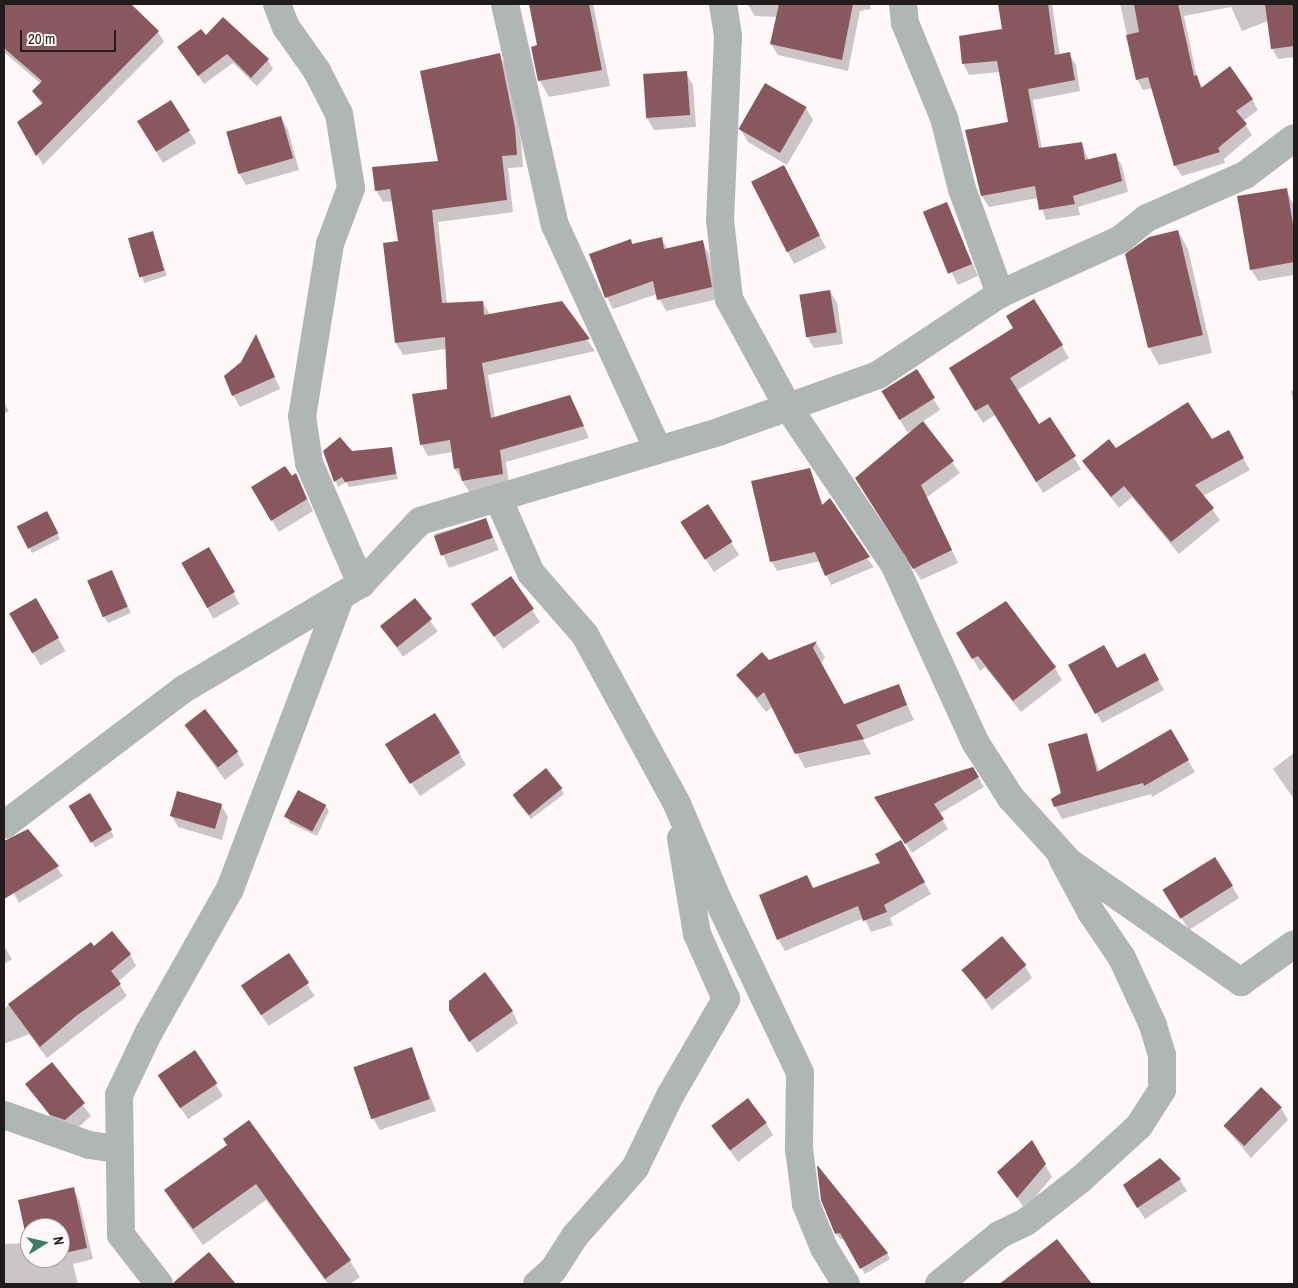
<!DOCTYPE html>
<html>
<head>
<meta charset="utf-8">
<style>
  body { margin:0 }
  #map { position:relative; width:1298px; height:1288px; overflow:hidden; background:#fef8f8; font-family:"Archivo Narrow",sans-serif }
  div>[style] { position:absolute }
  .shadow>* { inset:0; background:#0003; transform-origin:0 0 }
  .building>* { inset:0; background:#89585e; transform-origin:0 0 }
  .minor>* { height:28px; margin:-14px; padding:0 14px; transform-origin:14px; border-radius:14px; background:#b0b6b4 }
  span { translate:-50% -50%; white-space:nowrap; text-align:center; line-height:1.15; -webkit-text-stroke:5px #fef8f8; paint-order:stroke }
  .frame { position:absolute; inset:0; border:5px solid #211c1c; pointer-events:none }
  .north { position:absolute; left:20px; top:1218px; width:50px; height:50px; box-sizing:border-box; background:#fef8f8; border:1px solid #a6a0a0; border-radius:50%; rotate:81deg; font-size:14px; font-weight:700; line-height:20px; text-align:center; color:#211c1c }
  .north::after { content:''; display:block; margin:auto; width:18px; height:22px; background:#3b7c6b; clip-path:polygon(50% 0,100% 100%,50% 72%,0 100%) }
  .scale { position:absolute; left:20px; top:30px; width:96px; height:22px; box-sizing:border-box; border:2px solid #211c1c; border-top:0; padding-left:6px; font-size:15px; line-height:18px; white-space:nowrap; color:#211c1c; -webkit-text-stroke:4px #fef8f8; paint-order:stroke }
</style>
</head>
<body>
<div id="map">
  <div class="shadow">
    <i style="clip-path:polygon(4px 4px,84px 4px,97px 15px,108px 4px,130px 4px,158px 32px,164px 42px,43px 165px,19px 123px,42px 105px,33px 92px,41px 84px,4px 52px)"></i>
    <i style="clip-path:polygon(531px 4px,593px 4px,610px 86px,549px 97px,540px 81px,538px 46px)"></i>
    <i style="clip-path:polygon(870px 4px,871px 9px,860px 11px,848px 71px,778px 55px,771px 44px,778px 17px,755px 16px,748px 5px)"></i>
    <i style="clip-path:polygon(1000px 4px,1052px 4px,1060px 56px,1069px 54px,1076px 65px,1080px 91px,1033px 100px,1042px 149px,1082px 144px,1089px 161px,1116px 155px,1122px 166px,1128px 192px,1078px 207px,1080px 215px,1046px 220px,1038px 198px,989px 207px,982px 196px,967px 131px,1010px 123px,1000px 72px,969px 75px,963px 63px,1003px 30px)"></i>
    <i style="clip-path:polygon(1120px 4px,1294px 4px,1294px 57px,1278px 59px,1272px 48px,1268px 21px,1242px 31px,1231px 7px,1184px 16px,1197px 78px,1203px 88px,1252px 99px,1258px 110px,1243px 121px,1252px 135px,1224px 159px,1225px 163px,1182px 176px,1176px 167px,1225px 149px,1176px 167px,1152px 88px,1143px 90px,1137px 79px)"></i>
    <i style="clip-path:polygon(206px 37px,268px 60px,273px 69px,257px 86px,233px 63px,204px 84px,178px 47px)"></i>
    <i style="clip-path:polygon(499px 55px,506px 66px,521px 141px,523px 167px,508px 168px,513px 212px,438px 222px,447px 304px,483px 302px,490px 315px,561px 303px,595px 351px,488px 375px,495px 418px,576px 409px,589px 438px,506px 462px,509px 486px,470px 493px,455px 469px,453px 452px,428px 456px,421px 444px,448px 390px,446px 349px,403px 355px,396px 343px,385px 244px,400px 242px,393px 201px,383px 202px,376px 190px,440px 162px)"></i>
    <i style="clip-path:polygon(686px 73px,693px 85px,696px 127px,654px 130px,647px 118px)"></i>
    <i style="left:171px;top:101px;width:49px;height:39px;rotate:59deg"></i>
    <i style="clip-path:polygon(806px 108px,813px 120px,787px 165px,748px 142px,741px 130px)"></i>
    <i style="clip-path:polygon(281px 117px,288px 130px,299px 170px,246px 185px,239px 173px)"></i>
    <i style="clip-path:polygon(791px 179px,826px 248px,794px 264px,752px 183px)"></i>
    <i style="clip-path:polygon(1286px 189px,1294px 206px,1294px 275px,1258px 281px,1251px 269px)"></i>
    <i style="clip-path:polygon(946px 204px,978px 276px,958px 285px,952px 273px)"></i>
    <i style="clip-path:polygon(1178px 231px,1188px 249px,1212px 353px,1159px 365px,1149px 347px)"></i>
    <i style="left:152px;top:232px;width:46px;height:24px;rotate:71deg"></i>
    <i style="clip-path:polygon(661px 238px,668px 250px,702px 242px,709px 254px,718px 299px,666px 311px,657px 294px,613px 309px,607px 297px)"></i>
    <i style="clip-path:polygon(830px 291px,837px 303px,843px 344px,814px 348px,807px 336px,800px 296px)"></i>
    <i style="clip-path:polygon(256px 336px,280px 389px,240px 407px,233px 395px,242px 363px)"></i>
    <i style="clip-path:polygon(1062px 346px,1069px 358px,1016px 391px,1038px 426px,1050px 419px,1081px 469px,1043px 493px,995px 415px,983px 423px,957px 381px)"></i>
    <i style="clip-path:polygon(917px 371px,940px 410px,922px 422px,960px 473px,927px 497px,958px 563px,921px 580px,863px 490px,914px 430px,907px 432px,884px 392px)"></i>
    <i style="clip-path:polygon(1294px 390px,1294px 405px,1291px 391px)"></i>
    <i style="clip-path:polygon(4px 402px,9px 411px,4px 414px)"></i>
    <i style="clip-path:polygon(1228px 432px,1250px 470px,1203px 496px,1220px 520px,1179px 554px,1132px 497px,1119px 508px,1083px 461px,1116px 450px,1212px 441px)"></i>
    <i style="clip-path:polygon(391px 448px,398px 479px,349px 487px,346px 482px,338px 487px,324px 451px,351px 453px)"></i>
    <i style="clip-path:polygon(809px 469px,823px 505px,874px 567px,831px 585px,820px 561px,777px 571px,772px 562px)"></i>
    <i style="clip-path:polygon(296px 474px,313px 511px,279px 532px,252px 487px)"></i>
    <i style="clip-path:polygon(708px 505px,739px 555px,714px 572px,689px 534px)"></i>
    <i style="clip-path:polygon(50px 518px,60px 539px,32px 553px,29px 547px)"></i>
    <i style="clip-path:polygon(486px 519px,499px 550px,449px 568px,434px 534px)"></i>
    <i style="left:209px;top:549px;width:63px;height:30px;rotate:61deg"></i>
    <i style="clip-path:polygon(115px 577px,131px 613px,108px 623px,104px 617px)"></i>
    <i style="clip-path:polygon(511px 578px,540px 622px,503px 649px,480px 617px)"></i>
    <i style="left:36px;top:600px;width:59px;height:29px;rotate:60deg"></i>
    <i style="left:415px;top:600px;width:39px;height:43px;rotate:54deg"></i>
    <i style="clip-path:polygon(958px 633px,1055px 668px,1062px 680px,1021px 712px,985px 667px,980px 671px)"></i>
    <i style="clip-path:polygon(816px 643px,825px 657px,821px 664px,844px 705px,898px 685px,914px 720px,863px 740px,871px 754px,805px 768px,772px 707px,766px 712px,738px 676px)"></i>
    <i style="clip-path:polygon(1150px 664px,1164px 690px,1102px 723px,1070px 666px,1116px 669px)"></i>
    <i style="clip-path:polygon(185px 726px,237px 752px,244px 765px,225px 780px)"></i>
    <i style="clip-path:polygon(1170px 731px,1195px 772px,1152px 797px,1151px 794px,1062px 819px,1055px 806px,1086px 734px,1100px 772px)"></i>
    <i style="clip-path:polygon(459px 753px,466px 765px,420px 796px,394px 758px)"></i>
    <i style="clip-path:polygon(1294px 753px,1294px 799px,1273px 769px)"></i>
    <i style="clip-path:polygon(978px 777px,984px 787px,939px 814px,948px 829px,912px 853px,882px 807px)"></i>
    <i style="clip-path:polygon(561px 789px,564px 794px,531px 819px,516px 800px)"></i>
    <i style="left:90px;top:795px;width:48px;height:22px;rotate:60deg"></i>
    <i style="clip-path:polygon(221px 805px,228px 817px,222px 840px,178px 827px,171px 815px)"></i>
    <i style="clip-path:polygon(325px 805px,329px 811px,317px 836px,290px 823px,287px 817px)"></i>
    <i style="clip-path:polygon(28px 830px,63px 876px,19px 903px,4px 875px,4px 843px)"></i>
    <i style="clip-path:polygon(901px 841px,931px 894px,890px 918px,893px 925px,871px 932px,864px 918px,785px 951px,778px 939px,806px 876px,814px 889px,882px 863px)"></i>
    <i style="clip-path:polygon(1232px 886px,1239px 898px,1189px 930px,1172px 903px)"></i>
    <i style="clip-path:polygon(90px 944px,93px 948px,130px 954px,136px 966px,118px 982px,127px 996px,47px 1058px,29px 1034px,4px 1044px,4px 1009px)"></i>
    <i style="clip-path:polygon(4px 946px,12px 959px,4px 964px)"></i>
    <i style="left:288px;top:955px;width:49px;height:55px;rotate:57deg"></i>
    <i style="clip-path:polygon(1025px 966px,1032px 978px,992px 1010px,963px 970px)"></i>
    <i style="clip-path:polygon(512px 1011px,518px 1023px,477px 1053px,458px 1023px)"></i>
    <i style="clip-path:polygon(411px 1048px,436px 1111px,380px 1130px,373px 1118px)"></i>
    <i style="clip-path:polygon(195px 1052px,223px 1096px,188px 1119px,166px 1087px)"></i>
    <i style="clip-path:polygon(51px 1064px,91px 1116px,73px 1132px,58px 1127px,27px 1085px)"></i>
    <i style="clip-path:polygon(1281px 1108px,1288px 1120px,1251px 1158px,1224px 1126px)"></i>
    <i style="clip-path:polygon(249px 1122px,350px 1261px,360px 1277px,350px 1284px,328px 1284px,266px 1200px,203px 1245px,175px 1207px,166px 1191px,228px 1146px)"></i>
    <i style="clip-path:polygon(766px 1123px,773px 1135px,738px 1162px,713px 1126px)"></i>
    <i style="clip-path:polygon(1031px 1142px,1052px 1177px,1025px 1209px,998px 1172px)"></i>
    <i style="clip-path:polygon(1160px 1160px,1180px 1180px,1187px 1191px,1145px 1219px,1131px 1198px)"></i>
    <i style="clip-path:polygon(evenodd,73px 1189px,79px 1200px,93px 1259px,73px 1264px,78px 1284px,4px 1284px,4px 1244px,29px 1243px,20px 1201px,73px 1189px,30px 1228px,60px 1228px,60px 1258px,30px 1258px,30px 1228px)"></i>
    <i style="clip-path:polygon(822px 1200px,887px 1253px,890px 1259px,865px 1274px,845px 1239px,840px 1239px,836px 1233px)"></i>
    <i style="clip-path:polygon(1056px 1241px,1090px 1284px,998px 1284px)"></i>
    <i style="clip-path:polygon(227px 1275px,232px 1284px,176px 1284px)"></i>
  </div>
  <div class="building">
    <i style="clip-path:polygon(4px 4px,131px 4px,159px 31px,36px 156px,17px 122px,43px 103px,32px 91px,42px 81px,4px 48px)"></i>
    <i style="clip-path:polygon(529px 4px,589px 4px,602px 70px,538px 81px,531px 47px,537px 45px)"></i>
    <i style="clip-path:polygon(779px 4px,853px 4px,842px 60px,770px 44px)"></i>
    <i style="clip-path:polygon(998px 4px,1048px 4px,1055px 55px,1070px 52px,1075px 80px,1028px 89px,1039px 148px,1082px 142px,1085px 160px,1116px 153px,1122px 181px,1073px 196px,1075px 204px,1039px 210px,1035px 186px,981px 196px,965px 130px,1008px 122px,997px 61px,962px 64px,959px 36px,1002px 29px)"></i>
    <i style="clip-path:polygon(1134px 4px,1178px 4px,1194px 76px,1197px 75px,1201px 88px,1230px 66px,1253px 99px,1236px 111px,1247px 124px,1218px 148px,1220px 152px,1174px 166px,1148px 77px,1136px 80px,1126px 35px,1139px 32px)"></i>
    <i style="clip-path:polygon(1265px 4px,1294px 4px,1294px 46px,1271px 49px)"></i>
    <i style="clip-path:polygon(223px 17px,269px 59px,251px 78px,227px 54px,198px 76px,177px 47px,201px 29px,206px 35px)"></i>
    <i style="clip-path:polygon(500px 53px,515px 128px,517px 155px,502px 156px,507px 200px,432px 210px,442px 303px,483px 301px,484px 315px,562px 301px,590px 339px,482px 363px,491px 418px,570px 395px,584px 426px,500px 450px,503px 474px,462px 481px,459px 468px,454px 469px,450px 440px,420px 445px,412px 394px,447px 389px,445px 337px,395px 343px,383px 243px,398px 241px,390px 189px,375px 191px,372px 167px,438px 161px,420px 71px)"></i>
    <i style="left:687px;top:71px;width:44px;height:44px;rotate:86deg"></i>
    <i style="left:765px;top:83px;width:48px;height:53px;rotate:30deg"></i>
    <i style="left:171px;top:100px;width:36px;height:40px;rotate:58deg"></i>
    <i style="left:281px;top:116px;width:44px;height:57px;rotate:74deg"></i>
    <i style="left:784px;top:165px;width:79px;height:37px;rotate:63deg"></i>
    <i style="clip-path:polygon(1287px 188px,1294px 231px,1294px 262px,1250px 270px,1237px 196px)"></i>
    <i style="left:947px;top:202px;width:67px;height:26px;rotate:68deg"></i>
    <i style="clip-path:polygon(1178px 230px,1203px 335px,1148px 348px,1125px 254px,1149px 237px)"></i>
    <i style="left:153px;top:231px;width:41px;height:26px;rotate:74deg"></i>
    <i style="clip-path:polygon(662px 237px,664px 249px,703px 240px,712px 287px,657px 300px,653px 281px,605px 298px,589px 254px,631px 239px,632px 244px)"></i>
    <i style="left:830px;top:290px;width:43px;height:31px;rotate:81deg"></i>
    <i style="clip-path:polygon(1034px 299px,1063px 345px,1010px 378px,1039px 424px,1050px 417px,1076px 456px,1036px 482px,988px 404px,975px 411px,949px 368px,1013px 328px,1006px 316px)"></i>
    <i style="clip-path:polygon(256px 334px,275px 377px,232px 396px,224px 376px,241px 362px)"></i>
    <i style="left:917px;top:369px;width:34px;height:42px;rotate:58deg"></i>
    <i style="clip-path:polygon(1188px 402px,1212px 439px,1229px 430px,1244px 458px,1195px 485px,1214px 508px,1171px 542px,1124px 486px,1111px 497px,1082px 461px,1109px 439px,1116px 448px)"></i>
    <i style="clip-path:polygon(923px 421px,954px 461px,921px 485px,952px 550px,913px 569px,855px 478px)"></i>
    <i style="clip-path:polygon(340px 437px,352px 451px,392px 447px,396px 474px,345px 482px,342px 477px,334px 482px,323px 451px)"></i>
    <i style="clip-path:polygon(285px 466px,292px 476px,296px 473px,307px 499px,271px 521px,251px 487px)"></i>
    <i style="clip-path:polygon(810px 468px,822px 505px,830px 498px,870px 557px,825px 576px,815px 552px,770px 562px,751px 481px)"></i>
    <i style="left:708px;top:504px;width:45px;height:33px;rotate:57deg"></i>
    <i style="left:47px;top:511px;width:25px;height:34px;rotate:63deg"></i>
    <i style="left:486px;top:518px;width:21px;height:55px;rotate:71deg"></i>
    <i style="left:209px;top:547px;width:52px;height:32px;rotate:60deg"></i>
    <i style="left:112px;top:570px;width:40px;height:27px;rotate:67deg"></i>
    <i style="left:511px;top:576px;width:40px;height:49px;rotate:55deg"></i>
    <i style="left:36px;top:598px;width:46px;height:31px;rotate:60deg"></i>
    <i style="left:415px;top:598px;width:27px;height:45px;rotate:51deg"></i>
    <i style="clip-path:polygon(1006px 601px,1056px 667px,1013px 701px,978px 656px,972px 659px,956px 633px)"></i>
    <i style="clip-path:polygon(817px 641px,813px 648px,844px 704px,899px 684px,907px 705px,856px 725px,864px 739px,795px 754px,764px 692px,757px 698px,736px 675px,762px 652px,769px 660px)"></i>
    <i style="clip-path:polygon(1104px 645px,1117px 668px,1145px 653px,1159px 680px,1095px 714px,1068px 665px)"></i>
    <i style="left:205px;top:709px;width:54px;height:26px;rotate:52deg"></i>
    <i style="left:435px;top:713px;width:47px;height:59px;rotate:58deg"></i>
    <i style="clip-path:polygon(1171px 729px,1189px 760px,1144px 786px,1143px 783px,1054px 807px,1051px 799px,1061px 793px,1048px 744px,1087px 733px,1097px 772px)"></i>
    <i style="clip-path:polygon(973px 767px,979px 777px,934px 804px,944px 819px,905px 844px,874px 797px)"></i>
    <i style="left:546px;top:768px;width:26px;height:43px;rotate:51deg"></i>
    <i style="left:298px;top:790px;width:32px;height:30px;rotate:28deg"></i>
    <i style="left:177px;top:791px;width:47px;height:26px;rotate:16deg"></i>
    <i style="left:90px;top:793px;width:43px;height:25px;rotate:59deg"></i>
    <i style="clip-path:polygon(28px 829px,59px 866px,4px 899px,4px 841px)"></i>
    <i style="clip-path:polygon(901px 840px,925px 882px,884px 905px,887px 912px,863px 921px,858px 906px,777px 940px,759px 895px,807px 875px,813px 888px,880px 863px,875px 854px)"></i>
    <i style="left:1215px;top:857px;width:34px;height:62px;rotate:58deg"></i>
    <i style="clip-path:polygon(112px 931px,131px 954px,111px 971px,121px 984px,76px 1016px,40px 1047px,8px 1004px,91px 942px,94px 946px)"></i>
    <i style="left:1002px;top:936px;width:38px;height:53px;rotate:50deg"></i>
    <i style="left:289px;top:953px;width:36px;height:58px;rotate:56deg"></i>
    <i style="clip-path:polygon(485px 972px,513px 1011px,469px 1042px,449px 1010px,449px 1001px)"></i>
    <i style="left:412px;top:1047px;width:55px;height:62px;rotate:71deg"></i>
    <i style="left:195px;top:1050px;width:40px;height:45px;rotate:56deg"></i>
    <i style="clip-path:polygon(52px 1062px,85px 1103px,65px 1120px,50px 1115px,25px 1084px)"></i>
    <i style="left:1261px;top:1087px;width:29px;height:54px;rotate:44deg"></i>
    <i style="left:748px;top:1098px;width:31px;height:46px;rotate:53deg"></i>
    <i style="clip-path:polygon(249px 1120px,351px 1260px,325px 1279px,256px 1184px,193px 1229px,164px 1190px,227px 1145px,223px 1139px)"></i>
    <i style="clip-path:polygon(1032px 1140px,1046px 1164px,1017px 1198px,997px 1172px)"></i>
    <i style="clip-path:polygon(1160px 1158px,1181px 1179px,1137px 1208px,1123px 1185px)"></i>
    <i style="clip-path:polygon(817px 1166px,818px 1166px,888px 1253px,860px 1269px,840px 1233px,835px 1234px,821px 1200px)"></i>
    <i style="clip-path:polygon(74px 1187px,87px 1248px,60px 1254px,60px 1228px,30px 1228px,30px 1254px,18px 1200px)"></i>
    <i style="clip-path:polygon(1057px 1239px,1092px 1284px,1000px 1284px)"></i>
    <i style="clip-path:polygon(209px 1252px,236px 1284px,174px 1284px,174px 1282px)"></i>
  </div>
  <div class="minor">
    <i style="left:277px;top:4px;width:25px;rotate:69deg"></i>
    <i style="left:286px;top:27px;width:54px;rotate:54.8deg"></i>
    <i style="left:317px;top:71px;width:48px;rotate:62.9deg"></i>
    <i style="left:339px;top:114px;width:75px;rotate:80.8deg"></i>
    <i style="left:351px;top:188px;width:60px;rotate:110.6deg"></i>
    <i style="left:330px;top:244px;width:174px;rotate:99.2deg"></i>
    <i style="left:302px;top:416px;width:48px;rotate:81.5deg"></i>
    <i style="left:309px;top:463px;width:132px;rotate:66.7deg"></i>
    <i style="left:505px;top:4px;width:227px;rotate:77.3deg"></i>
    <i style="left:555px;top:225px;width:247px;rotate:65.4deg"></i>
    <i style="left:723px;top:4px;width:33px;rotate:81deg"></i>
    <i style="left:728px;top:37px;width:183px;rotate:92.5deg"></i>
    <i style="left:720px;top:220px;width:80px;rotate:83.5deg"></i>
    <i style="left:729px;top:299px;width:123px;rotate:61.4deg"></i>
    <i style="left:788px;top:407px;width:189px;rotate:56deg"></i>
    <i style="left:894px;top:564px;width:196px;rotate:65.5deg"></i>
    <i style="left:975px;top:742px;width:67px;rotate:57.3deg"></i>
    <i style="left:1011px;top:798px;width:86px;rotate:47.8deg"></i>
    <i style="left:1069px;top:862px;width:210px;rotate:34.9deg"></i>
    <i style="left:1241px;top:982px;width:65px;rotate:-35.6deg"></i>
    <i style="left:903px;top:4px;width:19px;rotate:84deg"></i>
    <i style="left:905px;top:23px;width:103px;rotate:67.7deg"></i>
    <i style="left:944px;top:118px;width:73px;rotate:75.8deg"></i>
    <i style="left:962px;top:189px;width:112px;rotate:70.1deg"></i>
    <i style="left:498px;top:498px;width:82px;rotate:66.3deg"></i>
    <i style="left:531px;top:573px;width:82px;rotate:48.9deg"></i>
    <i style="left:585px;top:635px;width:192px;rotate:61.4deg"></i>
    <i style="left:677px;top:804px;width:104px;rotate:66.9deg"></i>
    <i style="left:718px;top:900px;width:191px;rotate:64.6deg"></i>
    <i style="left:800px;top:1073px;width:76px;rotate:90.8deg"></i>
    <i style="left:799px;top:1149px;width:55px;rotate:82.7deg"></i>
    <i style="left:806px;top:1204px;width:48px;rotate:67.8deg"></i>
    <i style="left:824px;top:1248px;width:42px;rotate:58.6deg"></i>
    <i style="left:4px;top:825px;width:226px;rotate:-37.1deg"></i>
    <i style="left:184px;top:689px;width:206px;rotate:-30.7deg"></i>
    <i style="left:361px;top:584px;width:86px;rotate:-46.9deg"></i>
    <i style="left:420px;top:521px;width:314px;rotate:-16.6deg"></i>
    <i style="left:721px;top:431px;width:167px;rotate:-19.6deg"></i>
    <i style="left:878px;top:375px;width:146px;rotate:-33.6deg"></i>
    <i style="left:1000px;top:294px;width:133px;rotate:-24.4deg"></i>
    <i style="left:1121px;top:239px;width:33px;rotate:-39deg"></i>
    <i style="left:1147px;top:218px;width:107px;rotate:-23.7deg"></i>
    <i style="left:1245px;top:175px;width:61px;rotate:-37.1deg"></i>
    <i style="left:4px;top:1115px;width:90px;rotate:19.4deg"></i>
    <i style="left:89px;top:1145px;width:30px;rotate:8deg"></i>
    <i style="left:159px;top:1284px;width:62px;rotate:-127.8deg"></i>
    <i style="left:121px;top:1235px;width:140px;rotate:-90.8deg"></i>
    <i style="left:119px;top:1095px;width:70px;rotate:-64.5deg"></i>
    <i style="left:149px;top:1032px;width:164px;rotate:-60.5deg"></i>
    <i style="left:230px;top:889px;width:313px;rotate:-69.3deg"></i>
    <i style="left:537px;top:1284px;width:21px;rotate:-41deg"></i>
    <i style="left:553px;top:1270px;width:40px;rotate:-57.1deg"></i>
    <i style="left:575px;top:1236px;width:91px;rotate:-48.6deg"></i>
    <i style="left:635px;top:1168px;width:82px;rotate:-64.1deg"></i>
    <i style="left:671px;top:1094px;width:110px;rotate:-59.9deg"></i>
    <i style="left:726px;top:999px;width:71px;rotate:-114deg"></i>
    <i style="left:697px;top:934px;width:97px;rotate:-99.5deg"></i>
    <i style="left:939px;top:1284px;width:77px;rotate:-39.2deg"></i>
    <i style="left:999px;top:1235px;width:30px;rotate:-26deg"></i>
    <i style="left:1026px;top:1222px;width:70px;rotate:-38deg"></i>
    <i style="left:1081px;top:1179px;width:79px;rotate:-42.4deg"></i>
    <i style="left:1139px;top:1126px;width:43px;rotate:-57.4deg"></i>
    <i style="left:1162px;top:1090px;width:35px;rotate:-90deg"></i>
    <i style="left:1162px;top:1055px;width:31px;rotate:-107deg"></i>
    <i style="left:1153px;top:1025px;width:74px;rotate:-114.8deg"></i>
    <i style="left:1122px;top:958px;width:55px;rotate:-124deg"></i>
    <i style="left:1091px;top:912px;width:61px;rotate:-118.2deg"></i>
  </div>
  <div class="frame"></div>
  <div class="north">N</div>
  <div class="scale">20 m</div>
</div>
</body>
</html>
